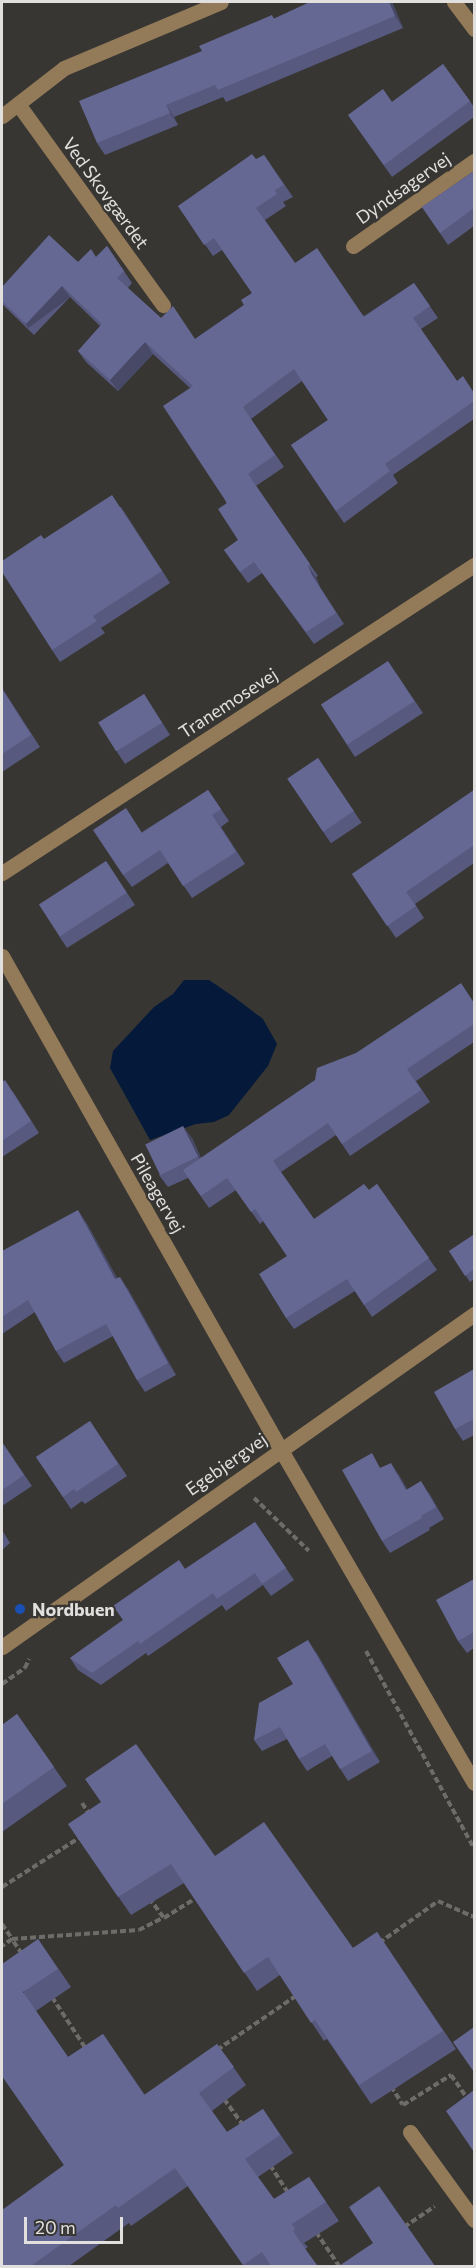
<!DOCTYPE html>
<html>
<head>
<meta charset="utf-8">
<style>
  body { margin:0 }
  #map { position:relative; width:476px; height:2268px; overflow:hidden; background:#373633; font-family:Commissioner,sans-serif }
  div>[style] { position:absolute }
  .water>* { inset:0; background:#051a3a }
  .path>* { height:4px; margin-top:-2px; transform-origin:0; background:repeating-linear-gradient(90deg,#6d6c6a 0 6px,transparent 0 9px) }
  .minor>* { height:15px; margin:-7.5px; padding:0 7.5px; transform-origin:7.5px; border-radius:7.5px; background:#937a58 }
  .wall>* { inset:0; background:#57597e; transform-origin:0 0 }
  .shaded-wall>* { inset:0; background:#474967; transform-origin:0 0 }
  .building>* { inset:0; background:#656893; transform-origin:0 0 }
  .dots>* { width:16px; height:16px; translate:-50% -50%; box-sizing:border-box; border:3px solid #373633; border-radius:50% }
  span { translate:-50% -50%; white-space:nowrap; text-align:center; line-height:1.15; -webkit-text-stroke:4.5px #373633; paint-order:stroke }
  .street-label { font-size:18px; color:#e1e0df }
  .poi-label { font-size:18px; color:#e1e0df; font-weight:700 }
  .left { translate:0 -50%; text-align:left }
  .frame { position:absolute; inset:0; border:3px solid #e1e0df; pointer-events:none }
  .scale { position:absolute; left:24px; top:2217px; width:99px; height:27px; box-sizing:border-box; border:3px solid #e1e0df; border-top:0; padding-left:8px; font-size:18px; line-height:21px; white-space:nowrap; color:#e1e0df; -webkit-text-stroke:4px #373633; paint-order:stroke }
</style>
</head>
<body>
<div id="map">
  <div class="water">
    <i style="clip-path:polygon(184px 980px,209px 980px,234px 997px,263px 1019px,277px 1044px,268px 1066px,229px 1115px,214px 1122px,196px 1124px,150px 1140px,110px 1068px,113px 1051px,154px 1007px,173px 994px)"></i>
  </div>
  <div class="path">
    <i style="left:254px;top:1498px;width:76px;rotate:43.9deg"></i>
    <i style="left:366px;top:1651px;width:225px;rotate:61.3deg"></i>
    <i style="left:2px;top:1684px;width:28px;rotate:-35deg"></i>
    <i style="left:25px;top:1668px;width:10px;rotate:-66deg"></i>
    <i style="left:82px;top:1803px;width:14px;rotate:56deg"></i>
    <i style="left:2px;top:1887px;width:95px;rotate:-32.5deg"></i>
    <i style="left:149px;top:1898px;width:25px;rotate:53deg"></i>
    <i style="left:164px;top:1918px;width:40px;rotate:-32deg"></i>
    <i style="left:2px;top:1924px;width:18px;rotate:56deg"></i>
    <i style="left:12px;top:1939px;width:12px;rotate:145deg"></i>
    <i style="left:379px;top:1943px;width:72px;rotate:-35.4deg"></i>
    <i style="left:438px;top:1901px;width:39px;rotate:24deg"></i>
    <i style="left:22px;top:1954px;width:18px;rotate:-124deg"></i>
    <i style="left:12px;top:1939px;width:127px;rotate:-4.1deg"></i>
    <i style="left:139px;top:1930px;width:27px;rotate:-27deg"></i>
    <i style="left:52px;top:1997px;width:62px;rotate:56.8deg"></i>
    <i style="left:217px;top:2050px;width:97px;rotate:-34.5deg"></i>
    <i style="left:391px;top:2086px;width:22px;rotate:58deg"></i>
    <i style="left:403px;top:2105px;width:57px;rotate:-32deg"></i>
    <i style="left:451px;top:2075px;width:40px;rotate:55.1deg"></i>
    <i style="left:224px;top:2099px;width:34px;rotate:54deg"></i>
    <i style="left:270px;top:2165px;width:35px;rotate:57deg"></i>
    <i style="left:404px;top:2227px;width:37px;rotate:-34deg"></i>
    <i style="left:316px;top:2232px;width:41px;rotate:55.9deg"></i>
  </div>
  <div class="minor">
    <i style="left:454px;top:2px;width:34px;rotate:53deg"></i>
    <i style="left:18px;top:104px;width:248px;rotate:54.2deg"></i>
    <i style="left:2px;top:116px;width:78px;rotate:-37.7deg"></i>
    <i style="left:64px;top:68px;width:170px;rotate:-22.8deg"></i>
    <i style="left:353px;top:246px;width:148px;rotate:-35.1deg"></i>
    <i style="left:2px;top:873px;width:564px;rotate:-33.13deg"></i>
    <i style="left:2px;top:956px;width:567px;rotate:60.54deg"></i>
    <i style="left:281px;top:1450px;width:385px;rotate:59.9deg"></i>
    <i style="left:2px;top:1647px;width:578px;rotate:-35.2deg"></i>
    <i style="left:410px;top:2132px;width:109px;rotate:54deg"></i>
  </div>
  <div class="wall">
    <i style="clip-path:polygon(310px 2px,392px 2px,403px 28px,226px 102px,223px 97px,174px 117px,178px 125px,105px 155px,97px 143px,202px 51px)"></i>
    <i style="clip-path:polygon(443px 64px,474px 107px,474px 117px,392px 177px,348px 115px,392px 102px)"></i>
    <i style="clip-path:polygon(264px 155px,293px 197px,283px 202px,286px 206px,265px 220px,295px 263px,364px 316px,414px 283px,438px 318px,421px 329px,457px 381px,474px 393px,474px 419px,393px 475px,398px 483px,344px 523px,291px 445px,328px 420px,302px 381px,251px 419px,284px 467px,256px 486px,318px 576px,316px 577px,320px 587px,344px 624px,314px 644px,262px 573px,248px 583px,224px 550px,238px 540px,190px 388px,153px 354px,118px 391px,86px 362px,78px 351px,100px 326px,70px 297px,34px 335px,2px 304px,2px 287px,96px 257px,107px 246px,132px 283px,128px 288px,161px 318px,195px 339px,244px 305px,252px 293px,222px 250px,213px 256px,178px 206px)"></i>
    <i style="clip-path:polygon(474px 171px,474px 226px,448px 245px,422px 207px)"></i>
    <i style="clip-path:polygon(121px 507px,170px 583px,101px 628px,105px 633px,60px 662px,52px 650px,44px 539px)"></i>
    <i style="clip-path:polygon(396px 673px,423px 713px,355px 757px,347px 745px)"></i>
    <i style="clip-path:polygon(2px 688px,40px 747px,2px 772px)"></i>
    <i style="clip-path:polygon(144px 694px,170px 735px,125px 764px,117px 752px)"></i>
    <i style="left:318px;top:758px;width:78px;height:37px;rotate:56deg"></i>
    <i style="clip-path:polygon(208px 790px,229px 821px,221px 827px,245px 864px,192px 898px,168px 863px,132px 887px,123px 875px,142px 832px)"></i>
    <i style="clip-path:polygon(474px 790px,474px 863px,415px 904px,424px 918px,396px 938px,352px 874px)"></i>
    <i style="clip-path:polygon(106px 861px,135px 905px,67px 948px,59px 936px)"></i>
    <i style="clip-path:polygon(474px 1002px,474px 1042px,416px 1081px,430px 1102px,350px 1156px,336px 1135px,281px 1172px,314px 1219px,369px 1190px,377px 1184px,437px 1270px,372px 1317px,355px 1291px,294px 1329px,286px 1318px,287px 1256px,263px 1221px,260px 1224px,236px 1190px,209px 1208px,188px 1178px,168px 1187px,159px 1175px,192px 1138px,201px 1158px,356px 1053px)"></i>
    <i style="clip-path:polygon(2px 1082px,13px 1092px,39px 1133px,2px 1157px)"></i>
    <i style="clip-path:polygon(86px 1222px,117px 1278px,128px 1289px,176px 1375px,145px 1392px,137px 1380px,113px 1336px,64px 1363px,56px 1351px,35px 1312px,2px 1334px,2px 1251px)"></i>
    <i style="clip-path:polygon(474px 1237px,474px 1279px,470px 1282px,449px 1251px)"></i>
    <i style="clip-path:polygon(474px 1369px,474px 1435px,463px 1441px,455px 1429px)"></i>
    <i style="clip-path:polygon(90px 1421px,127px 1476px,85px 1504px,82px 1501px,71px 1509px,36px 1457px)"></i>
    <i style="clip-path:polygon(2px 1442px,32px 1486px,2px 1506px)"></i>
    <i style="clip-path:polygon(381px 1467px,399px 1475px,407px 1489px,429px 1493px,444px 1519px,429px 1528px,430px 1530px,390px 1553px,382px 1541px)"></i>
    <i style="clip-path:polygon(255px 1522px,294px 1580px,271px 1596px,263px 1585px,226px 1611px,222px 1605px,148px 1656px,146px 1653px,101px 1685px,78px 1670px,70px 1658px,123px 1620px,185px 1569px)"></i>
    <i style="clip-path:polygon(2px 1530px,10px 1543px,2px 1550px)"></i>
    <i style="clip-path:polygon(474px 1579px,474px 1648px,467px 1653px,458px 1641px)"></i>
    <i style="clip-path:polygon(316px 1652px,380px 1762px,348px 1781px,332px 1756px,307px 1771px,299px 1759px,287px 1739px,262px 1751px,254px 1740px)"></i>
    <i style="clip-path:polygon(17px 1714px,67px 1786px,2px 1832px,2px 1725px)"></i>
    <i style="clip-path:polygon(68px 1824px,215px 1856px,353px 1948px,377px 1932px,456px 2049px,371px 2104px,327px 2039px,324px 2041px,280px 1975px,257px 1991px,184px 1883px,131px 1915px)"></i>
    <i style="clip-path:polygon(38px 1939px,71px 1987px,36px 2011px,68px 2057px,103px 2034px,145px 2095px,217px 2044px,246px 2085px,212px 2111px,227px 2132px,263px 2109px,293px 2153px,258px 2177px,274px 2199px,309px 2177px,339px 2221px,304px 2243px,308px 2247px,305px 2249px,318px 2266px,244px 2266px,188px 2186px,131px 2226px,129px 2223px,69px 2266px,2px 2266px,64px 2165px,2px 2076px)"></i>
  </div>
  <div class="shaded-wall">
    <i style="clip-path:polygon(389px 2px,392px 2px,403px 28px,395px 16px)"></i>
    <i style="clip-path:polygon(166px 105px,174px 117px,178px 125px,170px 113px)"></i>
    <i style="left:62px;top:286px;width:14px;height:52px;rotate:54deg"></i>
    <i style="clip-path:polygon(145px 342px,153px 354px,118px 391px,110px 380px)"></i>
    <i style="clip-path:polygon(308px 566px,316px 577px,320px 587px,344px 624px,312px 575px)"></i>
    <i style="clip-path:polygon(183px 1126px,192px 1138px,206px 1169px,198px 1157px)"></i>
    <i style="clip-path:polygon(78px 1210px,86px 1222px,123px 1290px,115px 1279px)"></i>
    <i style="clip-path:polygon(120px 1277px,128px 1289px,176px 1375px,168px 1363px)"></i>
    <i style="clip-path:polygon(391px 1463px,399px 1475px,414px 1502px,406px 1490px)"></i>
    <i style="clip-path:polygon(421px 1481px,429px 1493px,444px 1519px,436px 1507px)"></i>
    <i style="clip-path:polygon(308px 1640px,316px 1652px,380px 1762px,372px 1751px)"></i>
  </div>
  <div class="building">
    <i style="clip-path:polygon(310px 2px,389px 2px,395px 16px,218px 90px,215px 85px,166px 105px,170px 113px,97px 143px,79px 101px,202px 51px,199px 46px,272px 15px,274px 19px)"></i>
    <i style="clip-path:polygon(443px 64px,470px 101px,384px 165px,348px 115px,383px 89px,392px 102px)"></i>
    <i style="clip-path:polygon(252px 154px,256px 159px,264px 155px,284px 185px,275px 190px,277px 194px,256px 208px,295px 263px,317px 248px,364px 317px,414px 283px,430px 306px,413px 318px,457px 381px,463px 376px,474px 393px,474px 401px,385px 464px,390px 471px,336px 511px,291px 445px,328px 420px,294px 369px,243px 407px,275px 455px,248px 474px,310px 564px,308px 566px,312px 575px,336px 613px,306px 632px,254px 562px,240px 572px,224px 550px,238px 540px,218px 509px,227px 503px,163px 406px,193px 386px,145px 342px,110px 380px,78px 351px,102px 324px,62px 286px,26px 324px,2px 301px,2px 287px,49px 235px,78px 262px,91px 249px,96px 257px,107px 246px,124px 271px,117px 278px,161px 318px,173px 306px,195px 339px,244px 305px,241px 300px,252px 293px,214px 238px,204px 245px,178px 206px)"></i>
    <i style="clip-path:polygon(474px 171px,474px 208px,440px 233px,422px 207px)"></i>
    <i style="clip-path:polygon(112px 495px,162px 571px,93px 616px,97px 621px,52px 650px,2px 572px,2px 561px,41px 535px,44px 539px)"></i>
    <i style="left:388px;top:661px;width:48px;height:80px;rotate:57deg"></i>
    <i style="clip-path:polygon(2px 689px,31px 735px,2px 754px)"></i>
    <i style="left:144px;top:694px;width:34px;height:54px;rotate:58deg"></i>
    <i style="left:318px;top:758px;width:64px;height:37px;rotate:56deg"></i>
    <i style="clip-path:polygon(208px 790px,221px 809px,212px 815px,236px 852px,183px 886px,160px 850px,123px 875px,93px 830px,126px 808px,142px 833px)"></i>
    <i style="clip-path:polygon(474px 790px,474px 845px,406px 892px,416px 906px,387px 926px,352px 874px)"></i>
    <i style="left:106px;top:861px;width:38px;height:80px;rotate:57deg"></i>
    <i style="clip-path:polygon(461px 983px,474px 1003px,474px 1024px,407px 1069px,421px 1090px,342px 1144px,328px 1123px,273px 1161px,314px 1219px,364px 1184px,369px 1190px,377px 1184px,429px 1258px,364px 1305px,347px 1279px,286px 1318px,259px 1274px,287px 1256px,255px 1209px,251px 1212px,227px 1178px,201px 1196px,183px 1170px,315px 1080px,317px 1068px,356px 1053px)"></i>
    <i style="clip-path:polygon(5px 1080px,31px 1121px,2px 1141px,2px 1082px)"></i>
    <i style="left:183px;top:1126px;width:34px;height:42px;rotate:64deg"></i>
    <i style="clip-path:polygon(78px 1210px,115px 1279px,120px 1277px,168px 1363px,137px 1380px,106px 1324px,56px 1351px,28px 1300px,2px 1317px,2px 1251px)"></i>
    <i style="clip-path:polygon(473px 1235px,474px 1237px,474px 1269px,465px 1276px,449px 1251px)"></i>
    <i style="clip-path:polygon(474px 1369px,474px 1419px,455px 1429px,434px 1392px)"></i>
    <i style="clip-path:polygon(90px 1421px,118px 1464px,76px 1492px,74px 1489px,63px 1497px,36px 1457px)"></i>
    <i style="clip-path:polygon(2px 1442px,24px 1475px,2px 1490px)"></i>
    <i style="clip-path:polygon(372px 1453px,380px 1468px,391px 1463px,406px 1490px,421px 1481px,436px 1507px,421px 1516px,422px 1518px,382px 1541px,342px 1470px)"></i>
    <i style="clip-path:polygon(255px 1522px,286px 1568px,262px 1584px,255px 1573px,217px 1599px,213px 1593px,140px 1644px,138px 1641px,92px 1673px,70px 1658px,123px 1620px,113px 1606px,179px 1560px,185px 1569px)"></i>
    <i style="clip-path:polygon(474px 1579px,474px 1632px,458px 1641px,436px 1600px)"></i>
    <i style="clip-path:polygon(308px 1640px,372px 1751px,340px 1769px,325px 1744px,299px 1759px,280px 1727px,254px 1740px,259px 1703px,293px 1684px,277px 1658px)"></i>
    <i style="clip-path:polygon(17px 1714px,54px 1767px,2px 1804px,2px 1725px)"></i>
    <i style="clip-path:polygon(136px 1744px,215px 1856px,264px 1822px,353px 1948px,377px 1932px,443px 2031px,359px 2085px,315px 2020px,311px 2023px,268px 1957px,244px 1973px,171px 1864px,118px 1897px,68px 1824px,101px 1802px,85px 1779px)"></i>
    <i style="clip-path:polygon(38px 1939px,58px 1969px,23px 1992px,68px 2057px,103px 2034px,144px 2095px,217px 2044px,234px 2067px,199px 2093px,227px 2132px,263px 2109px,280px 2135px,245px 2159px,274px 2199px,309px 2177px,326px 2202px,292px 2224px,295px 2229px,293px 2231px,317px 2266px,271px 2266px,262px 2252px,243px 2265px,175px 2168px,118px 2208px,116px 2205px,31px 2266px,2px 2266px,2px 2210px,64px 2165px,2px 2076px,2px 1964px)"></i>
    <i style="clip-path:polygon(474px 2027px,474px 2072px,453px 2042px)"></i>
    <i style="clip-path:polygon(474px 2090px,474px 2152px,446px 2111px)"></i>
    <i style="clip-path:polygon(379px 2186px,435px 2266px,339px 2266px,373px 2243px,349px 2207px)"></i>
  </div>
  <div class="dots">
    <i style="left:20px;top:1609px;background:#1a4fb4"></i>
  </div>
  <div class="street-label">
    <span style="left:403px;top:188px;rotate:-35deg">Dyndsagervej</span>
    <span style="left:106px;top:193px;rotate:54deg">Ved Skovgærdet</span>
    <span style="left:228px;top:703px;rotate:-33deg">Tranemosevej</span>
    <span style="left:158px;top:1193px;rotate:60deg">Pileagervej</span>
    <span style="left:226px;top:1464px;rotate:-35deg">Egebjergvej</span>
  </div>
  <div class="poi-label">
    <span class="left" style="left:32px;top:1609px">Nordbuen</span>
  </div>
  <div class="frame"></div>
  <div class="scale">20 m</div>
</div>
</body>
</html>
